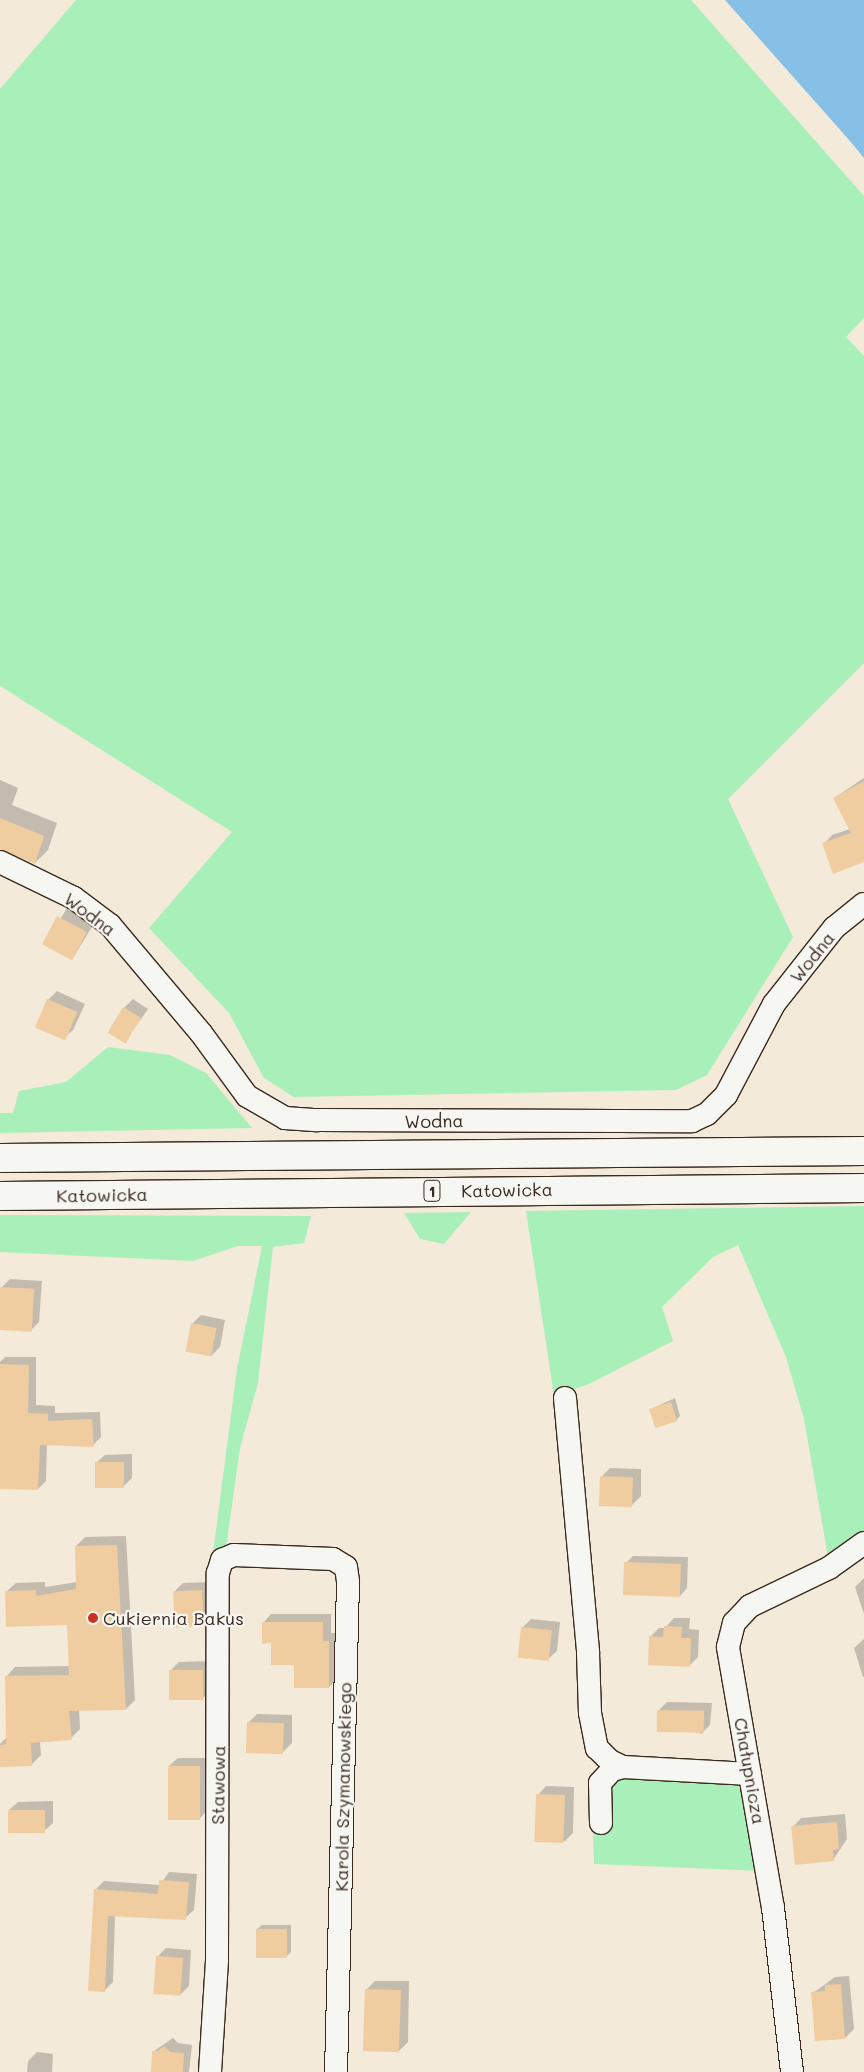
<!DOCTYPE html>
<html>
<head>
<meta charset="utf-8">
<style>
  body { margin:0 }
  #map { position:relative; width:864px; height:2072px; overflow:hidden; background:#f4eada; font-family:Mali,sans-serif }
  div>[style] { position:absolute }
  .green>* { inset:0; background:#a9efba }
  .water>* { inset:0; background:#87c0e6 }
  .shadow>* { inset:0; background:#0003; transform-origin:0 0 }
  .building>* { inset:0; background:#f0cda1; transform-origin:0 0 }
  .roads { filter:drop-shadow(1px 0 #3b2a1e) drop-shadow(-1px 0 #3b2a1e) drop-shadow(0 1px #3b2a1e) drop-shadow(0 -1px #3b2a1e) }
  .minor>* { height:22px; margin:-11px; padding:0 11px; transform-origin:11px; border-radius:11px; background:#f6f6f2 }
  .primary>* { height:28px; margin:-14px; padding:0 14px; transform-origin:14px; border-radius:14px; background:#f6f6f2 }
  .dots>* { width:14px; height:14px; translate:-50% -50%; box-sizing:border-box; border:2px solid #f6f6f2; border-radius:50% }
  span { translate:-50% -50%; white-space:nowrap; text-align:center; line-height:1.15; -webkit-text-stroke:4.5px #f6f6f2; paint-order:stroke }
  .shield-label span { padding:1px 4px; background:#f6f6f2; border:1px solid; border-radius:4px; -webkit-text-stroke-width:0 }
  .shield-label { font-size:16px; color:#3b2a1e; font-weight:700 }
  .street-label { font-size:18px; color:#3b2a1e }
  .poi-label { font-size:18px; color:#3b2a1e }
  .left { translate:0 -50%; text-align:left }
</style>
</head>
<body>
<div id="map">
  <div class="green">
    <i style="clip-path:polygon(76px 0,691px 0,864px 196px,864px 318px,846px 337px,864px 356px,864px 663px,728px 799px,793px 937px,707px 1075px,676px 1090px,294px 1097px,264px 1078px,229px 1013px,149px 928px,232px 832px,0 686px,0 89px)"></i>
    <i style="clip-path:polygon(108px 1047px,170px 1055px,206px 1073px,252px 1128px,0 1133px,0 1113px,13px 1113px,19px 1091px,66px 1082px)"></i>
    <i style="clip-path:polygon(864px 1206px,864px 1533px,828px 1557px,804px 1419px,786px 1357px,738px 1245px,713px 1257px,662px 1307px,673px 1341px,589px 1384px,554px 1396px,526px 1211px)"></i>
    <i style="clip-path:polygon(471px 1212px,444px 1244px,420px 1239px,404px 1213px)"></i>
    <i style="clip-path:polygon(0 1215px,311px 1216px,304px 1243px,273px 1247px,258px 1383px,240px 1448px,226px 1548px,212px 1561px,237px 1369px,262px 1246px,238px 1246px,193px 1261px,0 1252px)"></i>
    <i style="clip-path:polygon(624px 1774px,711px 1780px,738px 1786px,749px 1800px,761px 1871px,594px 1864px,593px 1832px,606px 1831px,610px 1781px)"></i>
  </div>
  <div class="water">
    <i style="clip-path:polygon(725px 0,864px 0,864px 158px,850px 141px)"></i>
  </div>
  <div class="shadow">
    <i style="clip-path:polygon(864px 778px,864px 861px,824px 844px,832px 835px,850px 829px,834px 798px)"></i>
    <i style="clip-path:polygon(0 780px,18px 788px,12px 805px,57px 823px,48px 850px,35px 863px,0 849px)"></i>
    <i style="left:67px;top:908px;width:31px;height:42px;rotate:31deg"></i>
    <i style="clip-path:polygon(57px 991px,85px 1004px,73px 1030px,64px 1038px,48px 1000px)"></i>
    <i style="clip-path:polygon(133px 999px,148px 1009px,125px 1041px,124px 1008px)"></i>
    <i style="clip-path:polygon(10px 1279px,42px 1281px,39px 1322px,31px 1330px,0 1329px,1px 1288px)"></i>
    <i style="clip-path:polygon(201px 1315px,225px 1320px,220px 1347px,211px 1356px,192px 1324px)"></i>
    <i style="clip-path:polygon(5px 1357px,36px 1357px,36px 1405px,55px 1406px,55px 1413px,100px 1412px,101px 1437px,93px 1445px,47px 1444px,46px 1481px,38px 1489px,0 1488px,0 1362px)"></i>
    <i style="clip-path:polygon(675px 1398px,680px 1416px,676px 1420px,651px 1409px)"></i>
    <i style="clip-path:polygon(132px 1454px,132px 1478px,123px 1487px,96px 1463px,105px 1455px)"></i>
    <i style="clip-path:polygon(610px 1468px,641px 1469px,641px 1496px,632px 1505px,602px 1476px)"></i>
    <i style="clip-path:polygon(126px 1536px,135px 1700px,126px 1709px,79px 1709px,80px 1729px,71px 1738px,40px 1741px,41px 1755px,31px 1765px,0 1765px,0 1744px,7px 1737px,6px 1677px,15px 1667px,70px 1666px,68px 1623px,6px 1592px,16px 1583px,45px 1582px,45px 1587px,77px 1582px,76px 1546px,85px 1537px)"></i>
    <i style="clip-path:polygon(633px 1556px,688px 1557px,687px 1588px,680px 1596px,626px 1563px)"></i>
    <i style="clip-path:polygon(864px 1578px,864px 1614px,855px 1587px)"></i>
    <i style="clip-path:polygon(211px 1582px,212px 1616px,204px 1624px,174px 1592px,183px 1583px)"></i>
    <i style="clip-path:polygon(271px 1614px,331px 1614px,331px 1633px,337px 1633px,337px 1678px,329px 1687px,295px 1664px,272px 1642px,263px 1623px)"></i>
    <i style="clip-path:polygon(674px 1618px,690px 1618px,689px 1629px,699px 1630px,698px 1657px,689px 1666px,650px 1637px,659px 1628px,665px 1628px)"></i>
    <i style="clip-path:polygon(531px 1619px,560px 1622px,557px 1651px,548px 1659px,522px 1628px)"></i>
    <i style="clip-path:polygon(864px 1639px,864px 1677px,863px 1677px,854px 1648px)"></i>
    <i style="clip-path:polygon(211px 1661px,212px 1690px,203px 1698px,170px 1671px,179px 1662px)"></i>
    <i style="clip-path:polygon(667px 1702px,712px 1703px,710px 1725px,701px 1734px,658px 1711px)"></i>
    <i style="clip-path:polygon(257px 1714px,292px 1715px,292px 1743px,283px 1752px,248px 1723px)"></i>
    <i style="clip-path:polygon(178px 1758px,208px 1758px,208px 1810px,199px 1819px,169px 1766px)"></i>
    <i style="clip-path:polygon(546px 1786px,574px 1787px,573px 1833px,564px 1842px,538px 1795px)"></i>
    <i style="clip-path:polygon(53px 1801px,53px 1823px,44px 1831px,9px 1810px,18px 1802px)"></i>
    <i style="clip-path:polygon(845px 1814px,847px 1839px,833px 1860px,793px 1827px,801px 1818px)"></i>
    <i style="clip-path:polygon(169px 1872px,197px 1874px,194px 1910px,185px 1918px,115px 1915px,113px 1982px,104px 1991px,95px 1890px,104px 1881px,160px 1885px)"></i>
    <i style="clip-path:polygon(262px 1925px,291px 1925px,291px 1952px,287px 1956px,257px 1929px)"></i>
    <i style="clip-path:polygon(166px 1948px,191px 1950px,189px 1986px,180px 1995px,157px 1957px)"></i>
    <i style="clip-path:polygon(849px 1976px,854px 2029px,845px 2038px,813px 1993px,835px 1977px)"></i>
    <i style="clip-path:polygon(375px 1981px,409px 1981px,408px 2042px,399px 2051px,366px 1990px)"></i>
    <i style="clip-path:polygon(173px 2038px,178px 2043px,192px 2045px,189px 2072px,153px 2072px,154px 2051px)"></i>
    <i style="clip-path:polygon(37px 2052px,53px 2054px,52px 2072px,27px 2072px,28px 2061px)"></i>
  </div>
  <div class="building">
    <i style="clip-path:polygon(864px 781px,864px 862px,833px 874px,822px 843px,851px 833px,833px 798px)"></i>
    <i style="clip-path:polygon(0 818px,44px 836px,35px 864px,0 849px)"></i>
    <i style="left:57px;top:916px;width:34px;height:32px;rotate:28deg"></i>
    <i style="left:47px;top:999px;width:33px;height:31px;rotate:23deg"></i>
    <i style="left:123px;top:1007px;width:21px;height:30px;rotate:31deg"></i>
    <i style="left:0;top:1287px;width:34px;height:43px;rotate:3deg"></i>
    <i style="left:191px;top:1323px;width:26px;height:29px;rotate:11deg"></i>
    <i style="clip-path:polygon(0 1364px,29px 1365px,28px 1413px,48px 1414px,48px 1421px,92px 1419px,94px 1447px,40px 1445px,38px 1490px,0 1489px)"></i>
    <i style="left:671px;top:1402px;width:20px;height:23px;rotate:72deg"></i>
    <i style="left:124px;top:1462px;width:26px;height:29px;rotate:90deg"></i>
    <i style="left:600px;top:1476px;width:33px;height:30px;rotate:2deg"></i>
    <i style="clip-path:polygon(117px 1545px,126px 1710px,69px 1711px,72px 1740px,31px 1743px,32px 1766px,0 1767px,0 1745px,6px 1744px,5px 1676px,69px 1675px,67px 1625px,6px 1627px,5px 1591px,36px 1590px,36px 1596px,76px 1589px,75px 1546px)"></i>
    <i style="left:624px;top:1562px;width:57px;height:33px;rotate:2deg"></i>
    <i style="left:202px;top:1590px;width:36px;height:29px;rotate:87deg"></i>
    <i style="clip-path:polygon(262px 1622px,323px 1622px,323px 1641px,329px 1641px,329px 1688px,294px 1688px,294px 1665px,271px 1665px,271px 1643px,262px 1644px)"></i>
    <i style="clip-path:polygon(664px 1626px,682px 1627px,681px 1638px,691px 1638px,690px 1667px,648px 1665px,649px 1636px,663px 1637px)"></i>
    <i style="left:521px;top:1627px;width:31px;height:31px;rotate:6deg"></i>
    <i style="left:169px;top:1670px;width:34px;height:30px"></i>
    <i style="left:657px;top:1710px;width:47px;height:22px;rotate:1deg"></i>
    <i style="left:247px;top:1722px;width:37px;height:31px;rotate:2deg"></i>
    <i style="left:168px;top:1766px;width:32px;height:54px"></i>
    <i style="left:536px;top:1794px;width:29px;height:48px;rotate:2deg"></i>
    <i style="left:8px;top:1810px;width:37px;height:23px"></i>
    <i style="clip-path:polygon(837px 1822px,839px 1849px,833px 1850px,834px 1861px,795px 1865px,791px 1826px)"></i>
    <i style="clip-path:polygon(159px 1880px,189px 1882px,186px 1920px,108px 1916px,105px 1992px,88px 1991px,94px 1889px,158px 1894px)"></i>
    <i style="left:256px;top:1929px;width:31px;height:29px"></i>
    <i style="left:156px;top:1956px;width:27px;height:38px;rotate:4deg"></i>
    <i style="clip-path:polygon(841px 1984px,845px 2039px,815px 2041px,811px 1992px,825px 1991px,825px 1985px)"></i>
    <i style="left:365px;top:1989px;width:36px;height:62px;rotate:2deg"></i>
    <i style="clip-path:polygon(164px 2046px,170px 2052px,184px 2053px,183px 2072px,151px 2072px,152px 2051px,158px 2051px)"></i>
  </div>
  <div class="roads">
    <div class="minor">
      <i style="left:0;top:862px;width:82px;rotate:25.9deg"></i>
      <i style="left:74px;top:898px;width:45px;rotate:36.9deg"></i>
      <i style="left:110px;top:925px;width:141px;rotate:49.9deg"></i>
      <i style="left:201px;top:1033px;width:78px;rotate:53.9deg"></i>
      <i style="left:247px;top:1096px;width:44px;rotate:30.1deg"></i>
      <i style="left:285px;top:1118px;width:32px;rotate:4deg"></i>
      <i style="left:317px;top:1120px;width:375px;rotate:0.2deg"></i>
      <i style="left:692px;top:1121px;width:17px;rotate:-25deg"></i>
      <i style="left:707px;top:1114px;width:27px;rotate:-45deg"></i>
      <i style="left:726px;top:1095px;width:103px;rotate:-62.2deg"></i>
      <i style="left:774px;top:1004px;width:97px;rotate:-51.7deg"></i>
      <i style="left:834px;top:928px;width:38px;rotate:-39deg"></i>
      <i style="left:565px;top:1398px;width:256px;rotate:84.8deg"></i>
      <i style="left:588px;top:1653px;width:60px;rotate:88.1deg"></i>
      <i style="left:590px;top:1713px;width:36px;rotate:79deg"></i>
      <i style="left:597px;top:1748px;width:18px;rotate:45deg"></i>
      <i style="left:610px;top:1761px;width:14px;rotate:25deg"></i>
      <i style="left:623px;top:1767px;width:127px;rotate:3.2deg"></i>
      <i style="left:601px;top:1823px;width:40px;rotate:-91.4deg"></i>
      <i style="left:600px;top:1783px;width:18px;rotate:-47deg"></i>
      <i style="left:612px;top:1770px;width:11px;rotate:-15deg"></i>
      <i style="left:210px;top:2072px;width:112px;rotate:-86.4deg"></i>
      <i style="left:217px;top:1960px;width:387px;rotate:-89.9deg"></i>
      <i style="left:218px;top:1573px;width:14px;rotate:-73deg"></i>
      <i style="left:222px;top:1560px;width:13px;rotate:-23deg"></i>
      <i style="left:234px;top:1555px;width:99px;rotate:2.3deg"></i>
      <i style="left:333px;top:1559px;width:15px;rotate:32deg"></i>
      <i style="left:346px;top:1567px;width:15px;rotate:82deg"></i>
      <i style="left:348px;top:1582px;width:490px;rotate:91.4deg"></i>
      <i style="left:792px;top:2072px;width:165px;rotate:-96.6deg"></i>
      <i style="left:773px;top:1908px;width:265px;rotate:-99.8deg"></i>
      <i style="left:728px;top:1647px;width:25px;rotate:-76deg"></i>
      <i style="left:734px;top:1623px;width:23px;rotate:-47deg"></i>
      <i style="left:750px;top:1606px;width:88px;rotate:-25.7deg"></i>
      <i style="left:829px;top:1568px;width:43px;rotate:-35.5deg"></i>
    </div>
    <div class="primary">
      <i style="left:0;top:1158px;width:864px;rotate:-0.46deg"></i>
      <i style="left:0;top:1196px;width:864px;rotate:-0.53deg"></i>
    </div>
  </div>
  <div class="dots">
    <i style="left:93px;top:1618px;background:#c8321e"></i>
  </div>
  <div class="shield-label">
    <span style="left:432px;top:1191px">1</span>
  </div>
  <div class="street-label">
    <span style="left:90px;top:914px;rotate:37deg">Wodna</span>
    <span style="left:812px;top:957px;rotate:-51deg">Wodna</span>
    <span style="left:434px;top:1121px;rotate:-1deg">Wodna</span>
    <span style="left:507px;top:1190px;rotate:-1deg">Katowicka</span>
    <span style="left:102px;top:1195px;rotate:-1deg">Katowicka</span>
    <span style="left:750px;top:1771px;rotate:80deg">Chałupnicza</span>
    <span style="left:218px;top:1785px;rotate:-89deg">Stawowa</span>
    <span style="left:343px;top:1787px;rotate:-89deg">Karola Szymanowskiego</span>
  </div>
  <div class="poi-label">
    <span class="left" style="left:103px;top:1618px">Cukiernia Bakus</span>
  </div>
</div>
</body>
</html>
